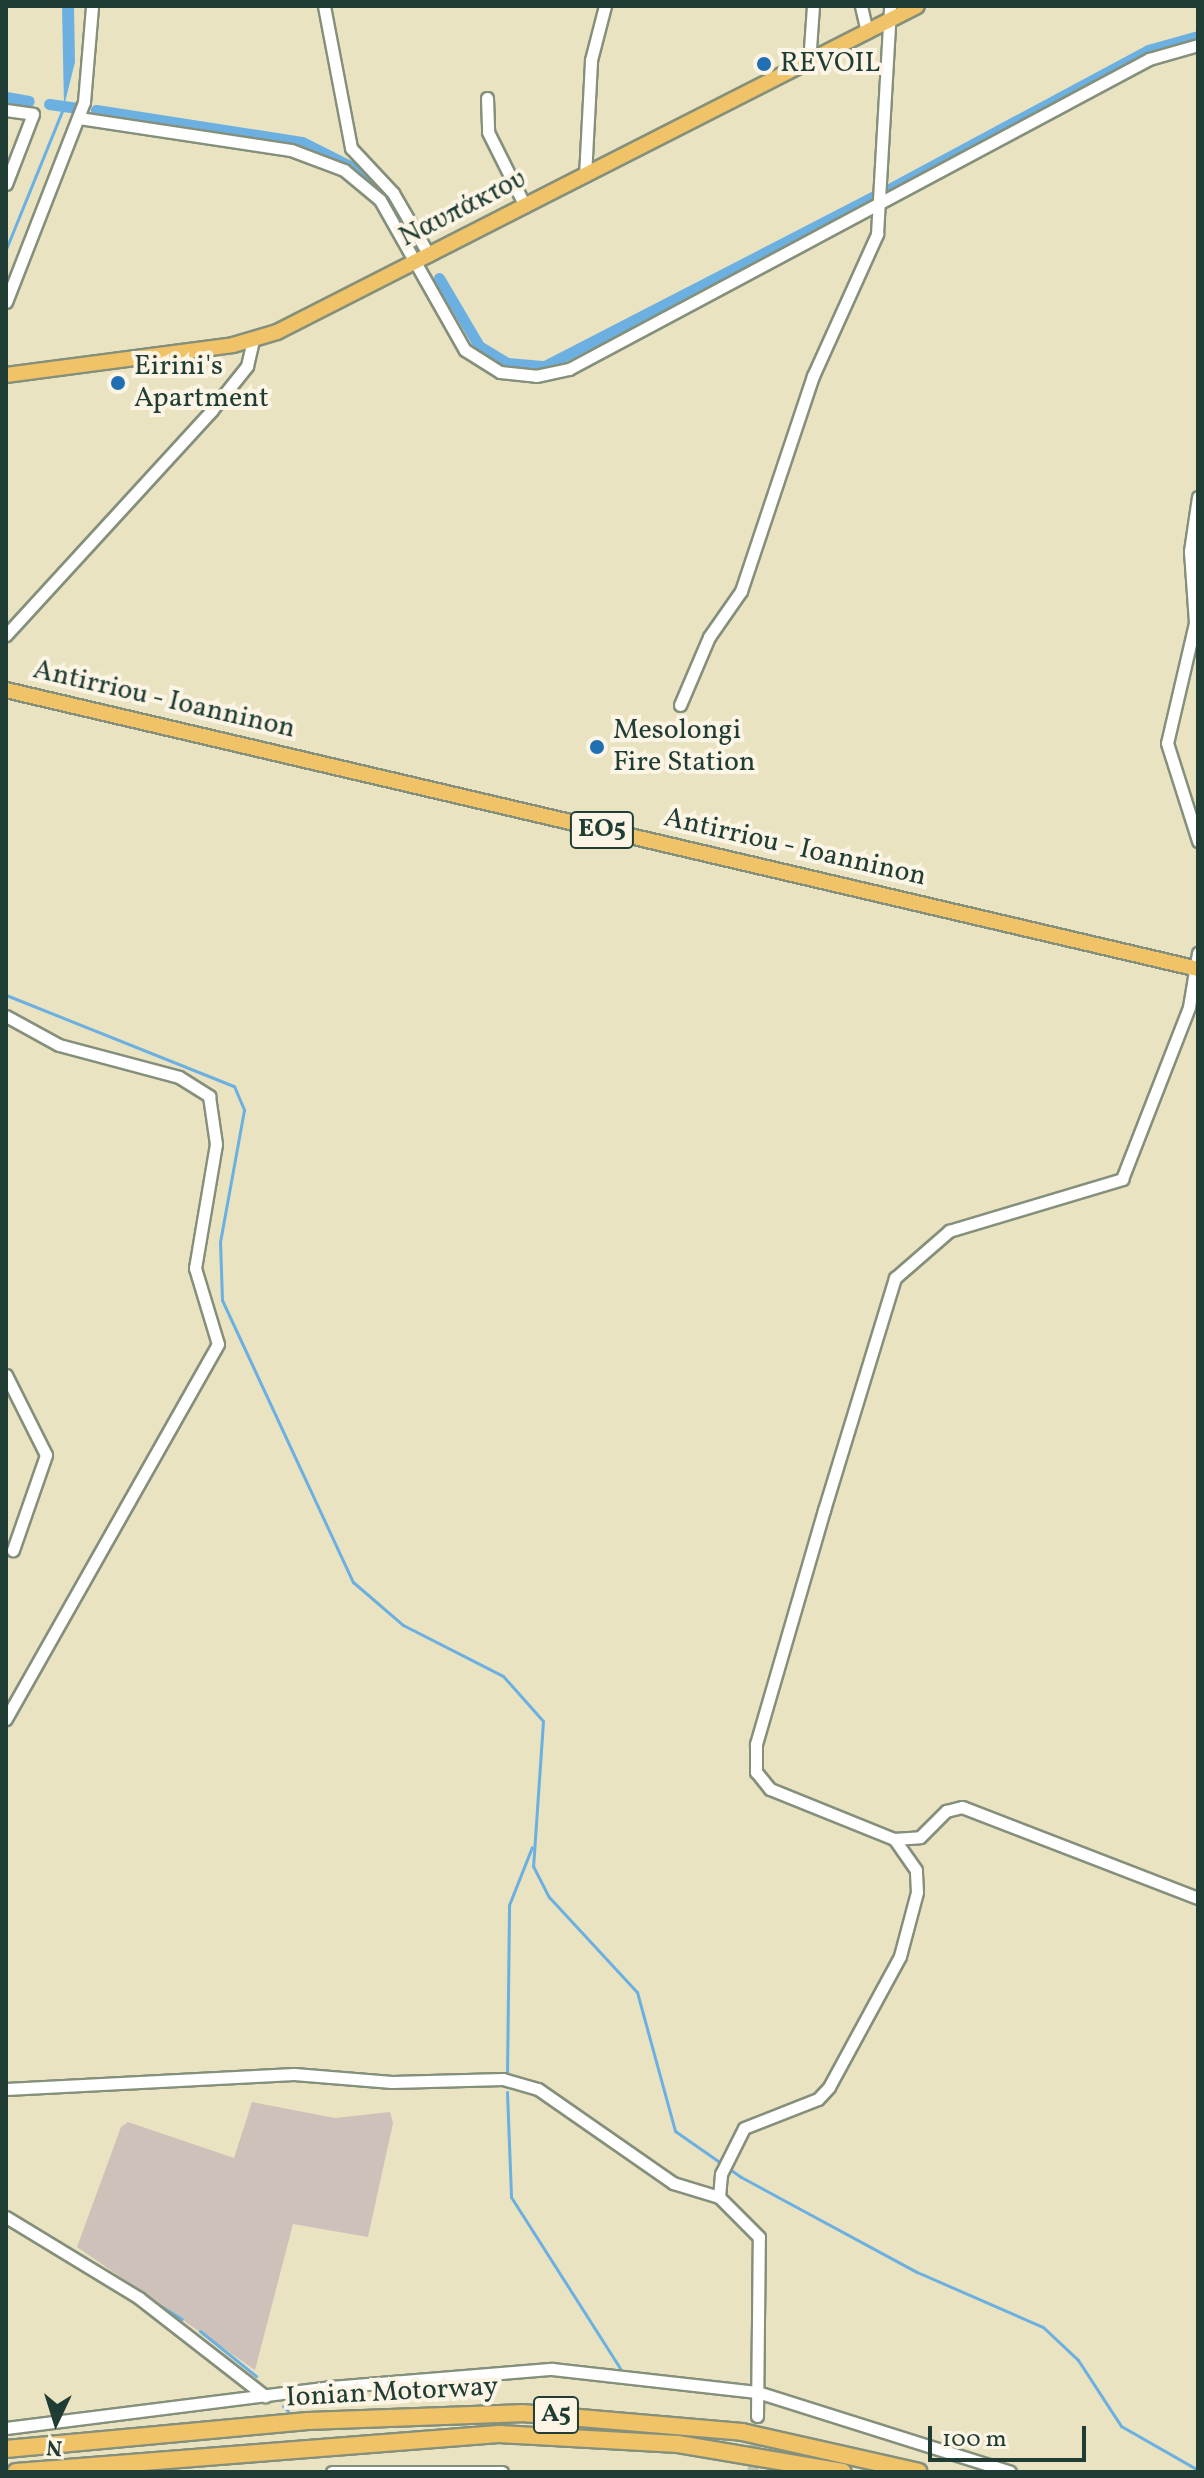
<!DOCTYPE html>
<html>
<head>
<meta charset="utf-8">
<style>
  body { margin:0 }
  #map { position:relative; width:1204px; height:2478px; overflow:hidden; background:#e9e3c2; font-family:Vollkorn,serif }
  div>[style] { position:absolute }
  .industrial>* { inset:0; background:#cec1b9 }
  .water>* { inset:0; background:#6bb0e1 }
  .stream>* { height:3px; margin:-1.5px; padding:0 1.5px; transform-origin:1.5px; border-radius:1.5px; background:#6bb0e1 }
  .canal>* { height:11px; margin:-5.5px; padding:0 5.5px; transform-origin:5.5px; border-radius:5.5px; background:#6bb0e1 }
  .minor-tunnel>* { height:11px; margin-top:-5.5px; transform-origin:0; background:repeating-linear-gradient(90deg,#c1c2a6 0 11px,transparent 0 16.5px) }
  .roads { filter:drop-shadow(2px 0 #84907b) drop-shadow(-2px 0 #84907b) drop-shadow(0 2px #84907b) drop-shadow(0 -2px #84907b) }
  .minor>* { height:11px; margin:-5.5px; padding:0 5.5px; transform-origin:5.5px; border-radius:5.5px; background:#fff }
  .major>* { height:14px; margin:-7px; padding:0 7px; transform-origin:7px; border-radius:7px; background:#f0c369 }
  .highway>* { height:16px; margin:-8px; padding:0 8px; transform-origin:8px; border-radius:8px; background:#f0c369 }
  .dots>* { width:22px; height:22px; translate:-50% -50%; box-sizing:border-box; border:4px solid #fcf5e5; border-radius:50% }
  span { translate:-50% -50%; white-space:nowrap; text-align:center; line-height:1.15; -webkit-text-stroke:8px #fcf5e5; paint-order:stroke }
  .shield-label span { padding:2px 6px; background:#fcf5e5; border:2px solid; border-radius:6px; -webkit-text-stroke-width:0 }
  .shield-label { font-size:26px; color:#1f3d34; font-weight:700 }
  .poi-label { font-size:28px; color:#1f3d34 }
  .left { translate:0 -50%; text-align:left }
  .street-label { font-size:28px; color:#1f3d34 }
  .frame { position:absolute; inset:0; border:8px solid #1f3d34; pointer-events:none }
  .north { position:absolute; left:16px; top:2382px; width:80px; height:80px; -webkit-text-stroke:6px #fcf5e5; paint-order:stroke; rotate:184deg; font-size:22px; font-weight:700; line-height:32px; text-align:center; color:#1f3d34 }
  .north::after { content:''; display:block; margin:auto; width:28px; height:36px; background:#1f3d34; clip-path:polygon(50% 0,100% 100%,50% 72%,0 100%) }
  .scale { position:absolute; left:928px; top:2426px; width:158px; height:36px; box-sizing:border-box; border:4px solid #1f3d34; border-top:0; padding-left:10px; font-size:24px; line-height:28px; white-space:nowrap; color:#1f3d34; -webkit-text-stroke:6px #fcf5e5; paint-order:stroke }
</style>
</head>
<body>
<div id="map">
  <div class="industrial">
    <i style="clip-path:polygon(252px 2102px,335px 2118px,390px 2112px,393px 2123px,368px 2237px,293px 2224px,255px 2370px,77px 2247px,121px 2127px,128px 2122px,234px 2158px)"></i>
  </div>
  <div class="water">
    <i style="clip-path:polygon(62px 6px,74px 6px,75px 62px,64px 106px)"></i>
  </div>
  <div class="stream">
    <i style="left:6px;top:249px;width:154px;rotate:-67.9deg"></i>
    <i style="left:6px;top:995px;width:245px;rotate:21.8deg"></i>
    <i style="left:234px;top:1086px;width:26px;rotate:67deg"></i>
    <i style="left:244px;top:1110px;width:134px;rotate:100.3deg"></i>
    <i style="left:220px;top:1242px;width:58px;rotate:88deg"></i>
    <i style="left:222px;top:1300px;width:311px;rotate:65.1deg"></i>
    <i style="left:353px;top:1582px;width:66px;rotate:40.7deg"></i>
    <i style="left:403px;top:1625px;width:112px;rotate:27deg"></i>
    <i style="left:503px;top:1676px;width:60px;rotate:48.4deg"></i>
    <i style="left:543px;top:1721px;width:145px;rotate:93.9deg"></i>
    <i style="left:533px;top:1866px;width:35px;rotate:63deg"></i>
    <i style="left:549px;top:1897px;width:129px;rotate:47.2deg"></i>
    <i style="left:637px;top:1992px;width:144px;rotate:74.7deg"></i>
    <i style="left:675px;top:2131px;width:80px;rotate:34.9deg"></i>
    <i style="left:741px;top:2177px;width:200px;rotate:28.4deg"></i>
    <i style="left:917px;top:2272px;width:137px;rotate:23.6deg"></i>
    <i style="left:1043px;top:2327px;width:48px;rotate:43.3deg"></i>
    <i style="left:1078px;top:2360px;width:79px;rotate:56.9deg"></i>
    <i style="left:1121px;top:2426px;width:89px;rotate:29.7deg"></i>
    <i style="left:507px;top:2075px;width:170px;rotate:-89.3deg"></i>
    <i style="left:509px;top:1905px;width:62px;rotate:-68.4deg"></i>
    <i style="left:507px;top:2092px;width:105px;rotate:87.8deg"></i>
    <i style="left:511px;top:2197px;width:203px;rotate:57.5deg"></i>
    <i style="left:49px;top:2237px;width:156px;rotate:31.7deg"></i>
    <i style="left:200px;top:2331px;width:72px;rotate:38.8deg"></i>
    <i style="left:283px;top:2406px;width:7px;rotate:45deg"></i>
  </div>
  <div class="canal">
    <i style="left:6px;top:97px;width:23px;rotate:10deg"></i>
    <i style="left:49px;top:104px;width:27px;rotate:8deg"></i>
    <i style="left:96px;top:110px;width:208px;rotate:8.8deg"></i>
    <i style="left:302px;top:142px;width:80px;rotate:26.6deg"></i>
    <i style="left:889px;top:189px;width:294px;rotate:-28.2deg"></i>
    <i style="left:1148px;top:50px;width:52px;rotate:-15.6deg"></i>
    <i style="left:439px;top:278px;width:79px;rotate:59.5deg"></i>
    <i style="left:479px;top:346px;width:33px;rotate:31deg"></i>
    <i style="left:507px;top:363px;width:38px;rotate:5deg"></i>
    <i style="left:545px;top:366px;width:373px;rotate:-27.3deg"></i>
  </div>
  <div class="minor-tunnel">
    <i style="left:753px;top:2472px;width:56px;rotate:-85.9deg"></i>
  </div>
  <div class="roads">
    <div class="minor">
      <i style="left:324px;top:6px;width:145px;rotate:79.2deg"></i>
      <i style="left:351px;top:148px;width:62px;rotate:47deg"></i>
      <i style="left:393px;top:193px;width:72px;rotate:59.9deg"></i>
      <i style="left:861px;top:6px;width:27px;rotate:77deg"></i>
      <i style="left:809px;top:63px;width:57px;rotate:-86deg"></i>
      <i style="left:487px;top:98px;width:34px;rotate:88deg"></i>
      <i style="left:488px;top:132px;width:83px;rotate:63.4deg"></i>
      <i style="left:6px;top:110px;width:27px;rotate:8deg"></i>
      <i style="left:33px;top:114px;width:75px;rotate:111.1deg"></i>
      <i style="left:79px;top:118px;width:214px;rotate:8.6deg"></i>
      <i style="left:291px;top:150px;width:57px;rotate:20.7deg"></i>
      <i style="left:344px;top:170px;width:47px;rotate:39.8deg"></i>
      <i style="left:380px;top:200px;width:172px;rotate:60.5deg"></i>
      <i style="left:465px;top:350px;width:41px;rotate:32.2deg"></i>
      <i style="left:500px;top:372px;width:36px;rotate:6deg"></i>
      <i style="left:536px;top:376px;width:34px;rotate:-12deg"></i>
      <i style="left:569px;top:369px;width:658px;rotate:-28.12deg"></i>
      <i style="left:1149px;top:59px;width:51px;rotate:-15.9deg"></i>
      <i style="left:585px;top:176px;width:116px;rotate:-87deg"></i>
      <i style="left:591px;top:60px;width:56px;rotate:-75.5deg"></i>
      <i style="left:6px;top:302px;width:215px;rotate:-68.7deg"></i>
      <i style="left:84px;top:102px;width:96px;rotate:-85.2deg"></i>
      <i style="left:1198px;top:497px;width:55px;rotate:98.4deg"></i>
      <i style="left:1190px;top:551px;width:72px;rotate:86deg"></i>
      <i style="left:1195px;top:623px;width:123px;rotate:103.1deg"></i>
      <i style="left:1167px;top:743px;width:103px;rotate:72.4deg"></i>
      <i style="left:6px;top:635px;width:304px;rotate:-47.5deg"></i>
      <i style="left:211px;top:411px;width:58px;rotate:-51.3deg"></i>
      <i style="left:247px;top:366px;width:26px;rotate:-77deg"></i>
      <i style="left:680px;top:705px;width:74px;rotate:-66.9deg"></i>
      <i style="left:709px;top:637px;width:56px;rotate:-55.2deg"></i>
      <i style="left:741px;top:591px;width:227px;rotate:-71.5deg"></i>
      <i style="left:813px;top:376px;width:156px;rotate:-65.7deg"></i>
      <i style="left:877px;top:234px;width:228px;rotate:-86.7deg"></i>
      <i style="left:6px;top:1016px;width:60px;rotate:28.7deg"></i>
      <i style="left:59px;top:1045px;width:124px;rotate:14.9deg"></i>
      <i style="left:179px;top:1077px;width:36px;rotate:32deg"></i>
      <i style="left:209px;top:1096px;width:49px;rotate:81.7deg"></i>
      <i style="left:216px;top:1144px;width:126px;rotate:99.6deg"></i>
      <i style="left:195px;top:1268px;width:79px;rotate:73.2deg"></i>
      <i style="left:218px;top:1344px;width:431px;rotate:119.5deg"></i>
      <i style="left:6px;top:1375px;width:89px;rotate:63.4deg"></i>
      <i style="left:46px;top:1455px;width:101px;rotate:109.2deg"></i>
      <i style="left:894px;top:1839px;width:26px;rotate:-4deg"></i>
      <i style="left:920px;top:1837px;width:37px;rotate:-45deg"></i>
      <i style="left:946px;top:1811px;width:16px;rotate:-14deg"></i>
      <i style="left:962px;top:1807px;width:253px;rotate:21.1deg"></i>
      <i style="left:6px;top:2089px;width:288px;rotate:-3deg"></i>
      <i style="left:294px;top:2074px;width:98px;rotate:4.7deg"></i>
      <i style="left:392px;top:2082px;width:111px;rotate:-1.5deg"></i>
      <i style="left:503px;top:2079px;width:36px;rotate:16deg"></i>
      <i style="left:538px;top:2089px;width:165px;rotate:34.8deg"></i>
      <i style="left:673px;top:2183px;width:48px;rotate:16.9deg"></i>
      <i style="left:6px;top:2217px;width:156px;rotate:31.3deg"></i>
      <i style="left:139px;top:2298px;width:160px;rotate:37.9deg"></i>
      <i style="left:757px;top:2416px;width:179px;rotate:-89.4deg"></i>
      <i style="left:759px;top:2237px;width:57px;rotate:-135deg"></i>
      <i style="left:719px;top:2197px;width:23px;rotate:-85deg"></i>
      <i style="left:721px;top:2174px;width:51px;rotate:-63.4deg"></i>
      <i style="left:744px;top:2128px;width:79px;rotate:-21.4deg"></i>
      <i style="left:818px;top:2099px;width:16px;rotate:-47deg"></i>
      <i style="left:829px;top:2087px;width:149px;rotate:-61.5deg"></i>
      <i style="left:900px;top:1956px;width:66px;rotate:-75.1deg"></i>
      <i style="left:917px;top:1892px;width:22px;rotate:-93deg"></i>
      <i style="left:916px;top:1870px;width:38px;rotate:-125deg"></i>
      <i style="left:894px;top:1839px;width:134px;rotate:-158deg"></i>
      <i style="left:770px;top:1789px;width:22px;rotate:-129deg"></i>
      <i style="left:756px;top:1772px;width:28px;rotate:-90deg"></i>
      <i style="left:756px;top:1744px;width:244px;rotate:-73.8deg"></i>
      <i style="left:824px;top:1510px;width:243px;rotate:-73deg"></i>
      <i style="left:895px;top:1278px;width:72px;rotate:-41deg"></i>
      <i style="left:949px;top:1231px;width:181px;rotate:-16.7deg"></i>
      <i style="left:1122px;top:1179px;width:185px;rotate:-68.7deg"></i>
      <i style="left:1189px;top:1007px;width:55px;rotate:-80.5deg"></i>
      <i style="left:6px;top:2428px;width:328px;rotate:-7.2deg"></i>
      <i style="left:331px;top:2387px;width:222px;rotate:-4.7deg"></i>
      <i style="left:552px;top:2369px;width:206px;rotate:6.4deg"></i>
      <i style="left:757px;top:2392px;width:265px;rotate:17.5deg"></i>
      <i style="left:332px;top:2472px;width:170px"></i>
    </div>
    <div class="major">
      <i style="left:6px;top:375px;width:229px;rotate:-7.5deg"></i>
      <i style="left:233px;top:345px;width:46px;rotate:-16.5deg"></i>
      <i style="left:277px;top:332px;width:718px;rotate:-26.99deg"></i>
      <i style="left:6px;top:690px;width:1224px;rotate:13.17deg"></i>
    </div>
    <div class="highway">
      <i style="left:6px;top:2449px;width:303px;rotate:-5.3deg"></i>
      <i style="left:308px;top:2421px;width:214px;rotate:-2.1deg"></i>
      <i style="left:522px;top:2413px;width:221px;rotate:4.9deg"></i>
      <i style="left:742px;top:2432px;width:181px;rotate:12.7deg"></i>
      <i style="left:16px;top:2472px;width:484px;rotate:-4.5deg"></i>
      <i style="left:499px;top:2434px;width:179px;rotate:3.2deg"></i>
      <i style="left:678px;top:2444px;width:167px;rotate:9.6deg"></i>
    </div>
  </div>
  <div class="dots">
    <i style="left:764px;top:64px;background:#1f6fb2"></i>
    <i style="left:118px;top:383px;background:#1f6fb2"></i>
    <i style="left:597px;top:747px;background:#1f6fb2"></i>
  </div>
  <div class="shield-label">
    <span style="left:602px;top:830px">ΕΟ5</span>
    <span style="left:556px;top:2415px">Α5</span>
  </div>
  <div class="poi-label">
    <span class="left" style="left:780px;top:64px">REVOIL</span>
    <span class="left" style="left:134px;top:383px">Eirini's<br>Apartment</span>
    <span class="left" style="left:613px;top:747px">Mesolongi<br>Fire Station</span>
  </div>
  <div class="street-label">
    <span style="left:463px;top:209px;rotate:-27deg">Ναυπάκτου</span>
    <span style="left:164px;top:700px;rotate:13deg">Antirriou - Ioanninon</span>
    <span style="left:795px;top:848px;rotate:13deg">Antirriou - Ioanninon</span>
    <span style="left:392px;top:2393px;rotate:-3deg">Ionian Motorway</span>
  </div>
  <div class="frame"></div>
  <div class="north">N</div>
  <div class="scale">100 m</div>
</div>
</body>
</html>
